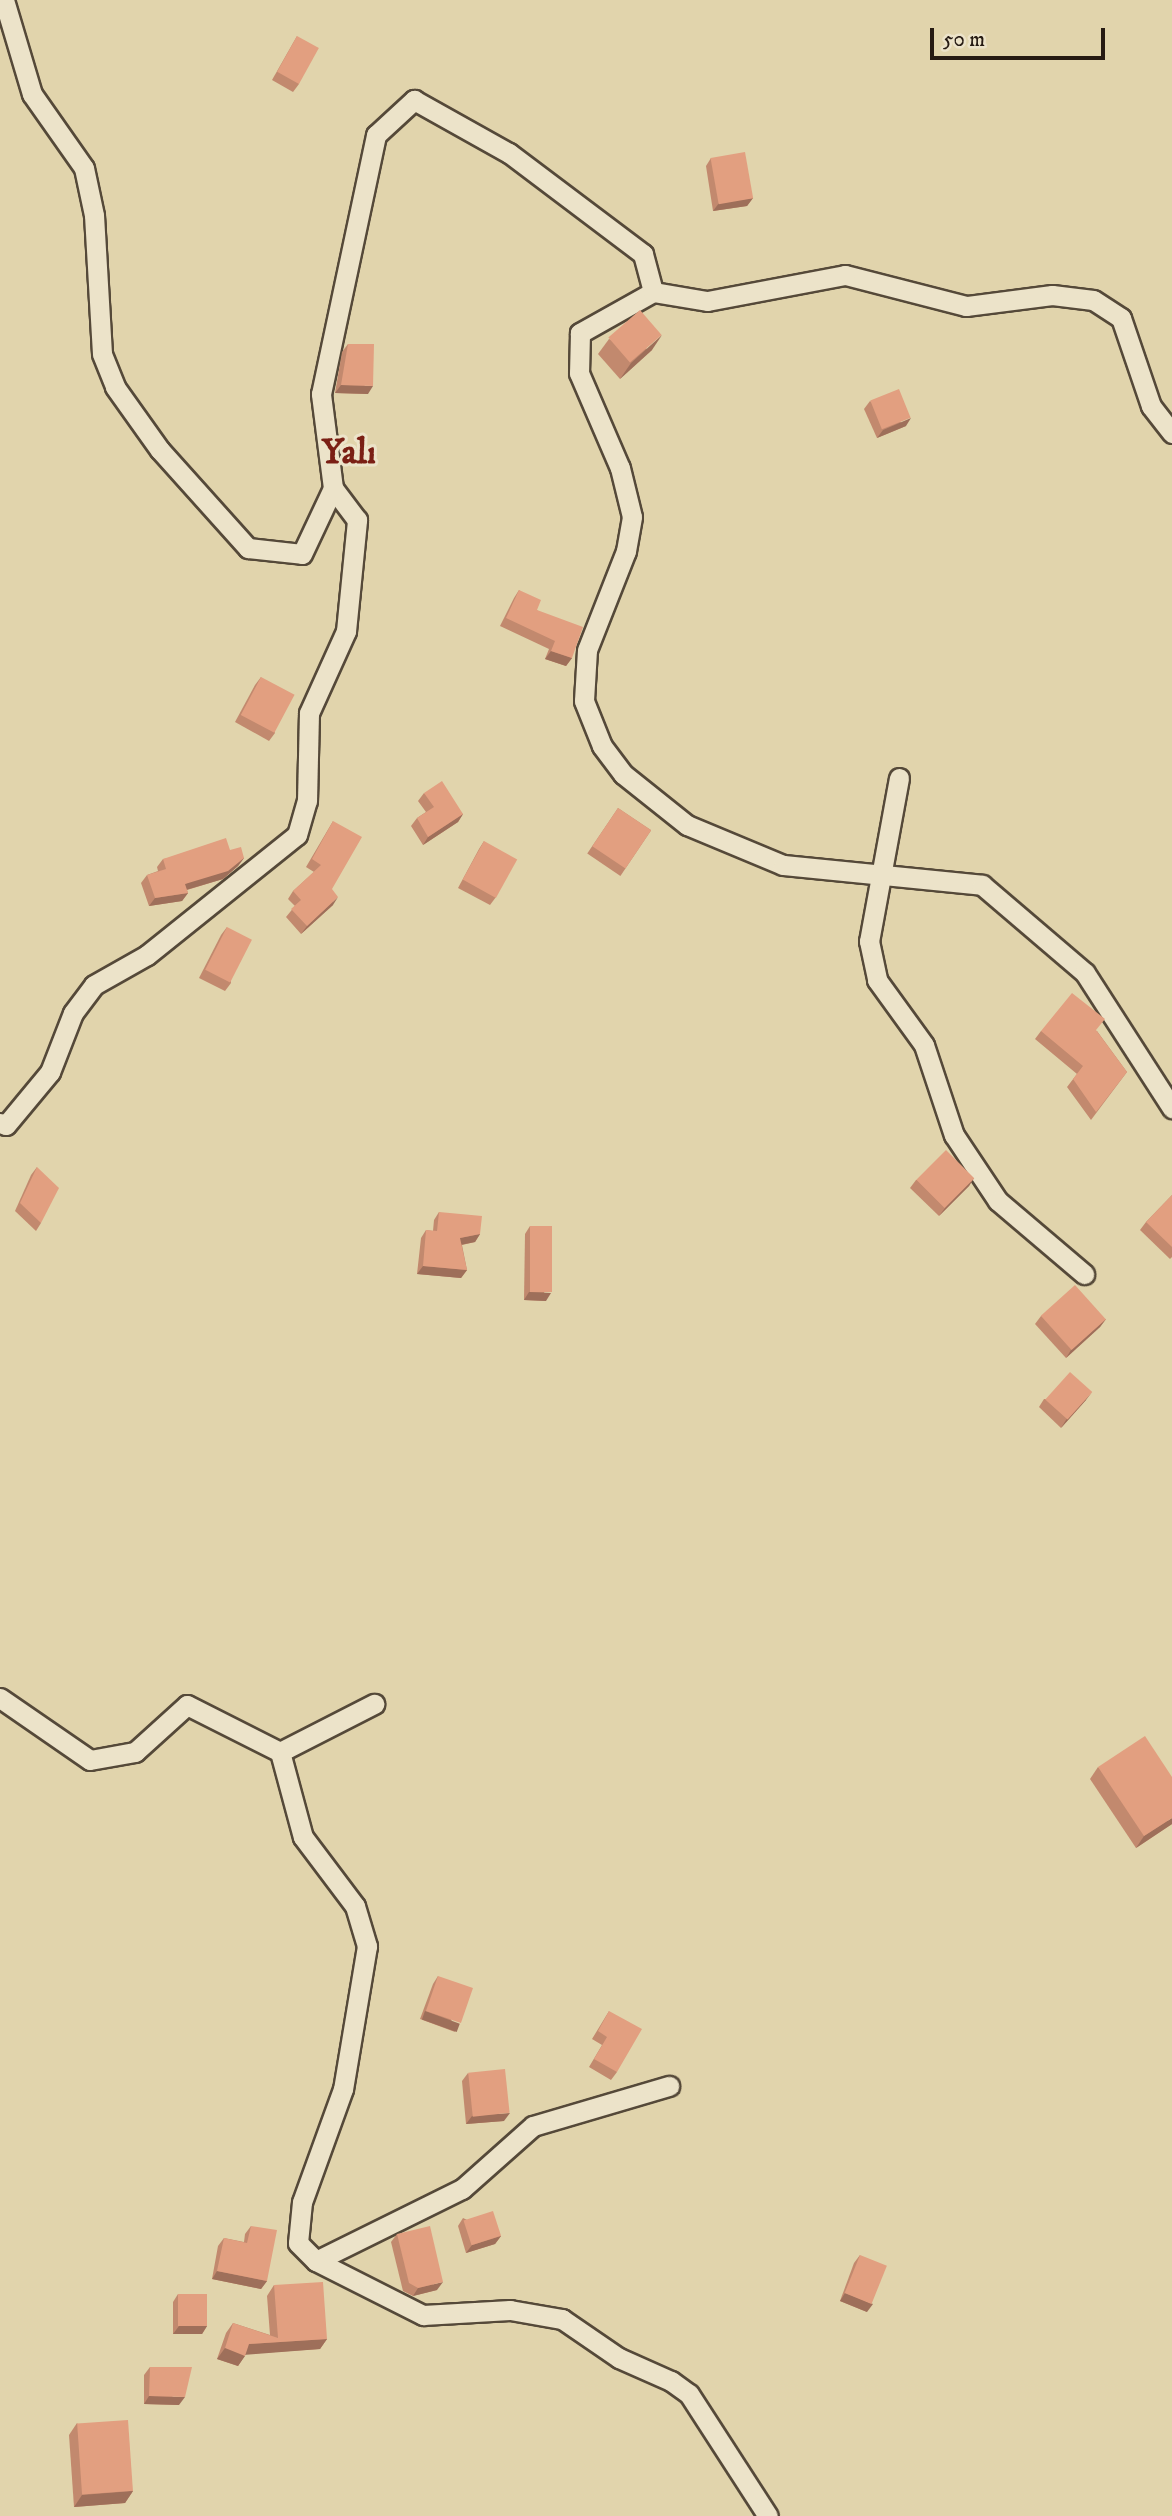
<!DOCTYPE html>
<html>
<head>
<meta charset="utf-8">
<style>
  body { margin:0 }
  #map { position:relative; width:1172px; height:2516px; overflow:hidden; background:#e1d4ac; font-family:"IM FELL DW Pica",serif }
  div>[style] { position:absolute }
  .roads { filter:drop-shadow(2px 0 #554939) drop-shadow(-2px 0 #554939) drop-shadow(0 2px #554939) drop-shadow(0 -2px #554939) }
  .street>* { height:19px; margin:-9.5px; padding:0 9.5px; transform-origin:9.5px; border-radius:9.5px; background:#ece3c9 }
  .wall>* { inset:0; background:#c2896e; transform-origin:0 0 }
  .shaded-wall>* { inset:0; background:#9e6f5a; transform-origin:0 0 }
  .building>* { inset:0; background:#e29f80; transform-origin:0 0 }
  span { translate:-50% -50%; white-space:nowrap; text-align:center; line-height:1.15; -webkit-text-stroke:6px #ece3c9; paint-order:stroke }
  .district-label { font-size:35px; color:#7a1f14; font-weight:700 }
  .scale { position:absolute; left:930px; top:28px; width:175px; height:32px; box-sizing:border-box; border:4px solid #261b13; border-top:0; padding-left:9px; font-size:21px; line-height:24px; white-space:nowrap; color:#261b13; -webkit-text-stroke:5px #ece3c9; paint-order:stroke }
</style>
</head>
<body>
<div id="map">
  <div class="roads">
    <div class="street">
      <i style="left:4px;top:0;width:98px;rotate:73.4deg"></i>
      <i style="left:32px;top:94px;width:90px;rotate:54.9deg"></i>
      <i style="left:84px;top:168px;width:48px;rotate:78deg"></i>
      <i style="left:94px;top:215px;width:139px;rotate:86.7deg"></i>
      <i style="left:102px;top:354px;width:35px;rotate:68deg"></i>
      <i style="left:115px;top:387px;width:77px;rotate:54.5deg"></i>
      <i style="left:160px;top:450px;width:132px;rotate:48.1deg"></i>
      <i style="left:248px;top:548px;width:54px;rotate:6.3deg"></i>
      <i style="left:302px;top:554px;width:73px;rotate:-64.8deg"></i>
      <i style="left:1172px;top:433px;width:34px;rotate:-128deg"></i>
      <i style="left:1151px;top:406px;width:93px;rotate:-108.8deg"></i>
      <i style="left:1121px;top:318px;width:33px;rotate:-147deg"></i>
      <i style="left:1093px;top:300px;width:41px;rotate:-173deg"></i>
      <i style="left:1052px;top:295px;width:87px;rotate:172.7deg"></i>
      <i style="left:966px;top:306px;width:125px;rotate:-165.6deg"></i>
      <i style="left:845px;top:275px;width:140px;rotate:169.3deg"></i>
      <i style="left:707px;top:301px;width:55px;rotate:-170.5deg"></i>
      <i style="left:653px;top:292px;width:84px;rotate:150.7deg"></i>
      <i style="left:580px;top:333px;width:40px;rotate:91.4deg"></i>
      <i style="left:579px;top:373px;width:103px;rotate:66.7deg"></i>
      <i style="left:620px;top:468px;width:50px;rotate:76.2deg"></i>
      <i style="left:632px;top:517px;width:35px;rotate:100deg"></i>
      <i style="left:626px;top:551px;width:106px;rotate:111.5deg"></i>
      <i style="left:587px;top:650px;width:51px;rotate:93.4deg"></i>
      <i style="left:584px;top:701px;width:48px;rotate:68.2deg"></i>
      <i style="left:602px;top:746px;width:35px;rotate:53deg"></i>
      <i style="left:623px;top:774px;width:82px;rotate:38.6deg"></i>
      <i style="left:687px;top:825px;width:104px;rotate:22.6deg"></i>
      <i style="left:783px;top:865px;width:200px;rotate:5.7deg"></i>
      <i style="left:982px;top:885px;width:135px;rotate:40.5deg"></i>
      <i style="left:1085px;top:973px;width:161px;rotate:57.2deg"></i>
      <i style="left:899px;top:778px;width:166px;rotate:100.4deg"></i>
      <i style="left:869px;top:941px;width:40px;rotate:78deg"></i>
      <i style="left:877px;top:980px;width:80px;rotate:54.1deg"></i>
      <i style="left:924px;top:1045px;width:95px;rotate:71.6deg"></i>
      <i style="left:954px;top:1135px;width:79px;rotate:56.3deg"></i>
      <i style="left:998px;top:1201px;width:113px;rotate:40.3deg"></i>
      <i style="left:0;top:1123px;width:6px;rotate:18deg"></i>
      <i style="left:6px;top:1125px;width:69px;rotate:-50.3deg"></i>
      <i style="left:50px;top:1072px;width:63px;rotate:-68.7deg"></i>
      <i style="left:73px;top:1013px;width:35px;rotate:-53deg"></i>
      <i style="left:94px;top:985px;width:61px;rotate:-29.5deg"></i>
      <i style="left:147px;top:955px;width:192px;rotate:-38.7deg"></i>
      <i style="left:297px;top:835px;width:35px;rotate:-74deg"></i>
      <i style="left:307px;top:801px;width:88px;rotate:-88.7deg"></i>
      <i style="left:309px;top:713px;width:90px;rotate:-65.7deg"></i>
      <i style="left:346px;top:631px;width:112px;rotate:-84.3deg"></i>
      <i style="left:357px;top:520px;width:40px;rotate:-127deg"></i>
      <i style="left:333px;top:488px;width:95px;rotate:-97.3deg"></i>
      <i style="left:321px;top:394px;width:265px;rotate:-78deg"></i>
      <i style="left:376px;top:135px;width:52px;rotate:-42.6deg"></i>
      <i style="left:414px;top:100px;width:109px;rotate:29.2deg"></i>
      <i style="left:509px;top:153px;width:168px;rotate:37deg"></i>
      <i style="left:643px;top:254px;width:39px;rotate:75deg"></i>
      <i style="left:0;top:1698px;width:109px;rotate:34.6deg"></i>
      <i style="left:90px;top:1760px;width:46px;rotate:-10.1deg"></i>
      <i style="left:135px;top:1752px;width:70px;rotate:-42.1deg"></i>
      <i style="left:187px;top:1705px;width:104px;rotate:26.8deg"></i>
      <i style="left:280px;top:1752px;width:88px;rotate:74.9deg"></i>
      <i style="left:303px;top:1837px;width:86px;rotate:53deg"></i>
      <i style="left:355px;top:1906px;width:42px;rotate:73.3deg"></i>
      <i style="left:367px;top:1946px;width:145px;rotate:99.5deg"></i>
      <i style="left:343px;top:2089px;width:120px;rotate:109.9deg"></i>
      <i style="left:302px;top:2202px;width:41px;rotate:95.6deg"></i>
      <i style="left:298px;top:2243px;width:25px;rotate:45deg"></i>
      <i style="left:316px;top:2261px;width:120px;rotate:26.8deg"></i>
      <i style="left:423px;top:2315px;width:87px;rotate:-3.3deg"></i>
      <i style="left:510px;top:2310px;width:53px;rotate:9.8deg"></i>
      <i style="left:562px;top:2319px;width:69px;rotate:34.4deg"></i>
      <i style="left:619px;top:2358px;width:57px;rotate:23.9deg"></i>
      <i style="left:671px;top:2381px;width:22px;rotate:36deg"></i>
      <i style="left:689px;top:2394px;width:145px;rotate:57.1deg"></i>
      <i style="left:280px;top:1752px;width:106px;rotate:-27.1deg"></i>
      <i style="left:316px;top:2261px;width:163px;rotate:-26.3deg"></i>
      <i style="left:462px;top:2189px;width:95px;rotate:-41.6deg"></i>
      <i style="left:533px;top:2126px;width:142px;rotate:-16.4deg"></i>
    </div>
  </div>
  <div class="wall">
    <i style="clip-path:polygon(297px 36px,299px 84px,293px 92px,272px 80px)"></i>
    <i style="clip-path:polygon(711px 158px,753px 198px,747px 206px,713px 211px,706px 166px)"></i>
    <i style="clip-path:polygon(609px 339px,652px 350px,620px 379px,598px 354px)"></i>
    <i style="clip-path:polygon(348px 344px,368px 394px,335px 393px,342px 352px)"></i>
    <i style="clip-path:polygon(870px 401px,906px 426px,877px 438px,864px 409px)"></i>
    <i style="clip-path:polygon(519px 590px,537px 610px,572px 658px,566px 666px,545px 659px,549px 649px,500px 626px,514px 598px)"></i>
    <i style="clip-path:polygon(261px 677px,275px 733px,269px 741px,235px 722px,255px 685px)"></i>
    <i style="clip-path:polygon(424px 793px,463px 814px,458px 822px,423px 845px,411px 826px,417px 818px,426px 812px,418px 801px)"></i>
    <i style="left:618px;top:808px;width:40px;height:55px;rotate:34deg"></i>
    <i style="clip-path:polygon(333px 821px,332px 889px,333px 905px,301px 934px,286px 917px,295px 906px,288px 899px,293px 891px,314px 872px,306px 867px)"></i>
    <i style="clip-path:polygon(484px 841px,496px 897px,490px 905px,458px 888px,479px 849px)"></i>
    <i style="clip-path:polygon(230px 850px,244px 858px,238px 866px,223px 879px,187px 890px,188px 893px,182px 901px,149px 906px,141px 883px,147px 875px,158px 871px,157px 867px,163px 859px)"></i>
    <i style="clip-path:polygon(227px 927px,231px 983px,225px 991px,199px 978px,221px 935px)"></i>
    <i style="clip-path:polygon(1041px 1031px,1097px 1031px,1127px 1072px,1091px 1120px,1067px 1087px,1077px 1074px,1035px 1039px)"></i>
    <i style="clip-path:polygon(37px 1167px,41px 1223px,36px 1231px,15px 1211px,31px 1175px)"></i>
    <i style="clip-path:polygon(974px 1178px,969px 1186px,939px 1216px,910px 1188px,916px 1180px)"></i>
    <i style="clip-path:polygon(1172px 1195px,1172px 1257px,1170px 1259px,1140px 1230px,1146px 1222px)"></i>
    <i style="clip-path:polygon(439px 1212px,480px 1234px,475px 1242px,462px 1245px,467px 1270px,461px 1278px,417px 1274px,421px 1238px,426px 1230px,433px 1231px,434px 1220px)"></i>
    <i style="clip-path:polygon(530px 1226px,546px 1301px,524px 1300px,525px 1234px)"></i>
    <i style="clip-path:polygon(1041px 1316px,1106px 1319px,1100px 1327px,1066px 1358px,1035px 1324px)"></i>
    <i style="clip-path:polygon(1044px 1399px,1086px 1400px,1061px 1428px,1039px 1407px)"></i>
    <i style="clip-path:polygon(1098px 1767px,1172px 1824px,1136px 1848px,1090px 1779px)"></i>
    <i style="clip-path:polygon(438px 1976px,455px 2032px,420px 2019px,433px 1984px)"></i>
    <i style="clip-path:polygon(609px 2011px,617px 2072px,611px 2080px,589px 2067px,602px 2045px,592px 2039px)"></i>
    <i style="clip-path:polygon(468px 2073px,504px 2121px,466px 2124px,462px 2081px)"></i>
    <i style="clip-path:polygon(463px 2218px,501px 2236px,495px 2244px,466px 2253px,458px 2226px)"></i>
    <i style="clip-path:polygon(251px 2226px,267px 2281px,261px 2289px,212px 2279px,218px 2246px,224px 2238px,244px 2242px,245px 2234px)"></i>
    <i style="clip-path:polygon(397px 2234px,437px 2290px,413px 2296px,403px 2291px,391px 2242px)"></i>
    <i style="clip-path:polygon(860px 2255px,867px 2312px,840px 2301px,854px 2263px)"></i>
    <i style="clip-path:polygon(274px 2285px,327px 2339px,320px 2349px,246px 2354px,238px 2366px,217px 2359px,226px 2333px,233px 2323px,270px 2335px,267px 2296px)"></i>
    <i style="clip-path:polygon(178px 2294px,207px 2326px,202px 2334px,173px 2334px,173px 2302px)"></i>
    <i style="clip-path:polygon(150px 2367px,179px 2405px,144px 2404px,144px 2375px)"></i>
    <i style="clip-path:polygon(77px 2423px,133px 2491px,125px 2503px,74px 2507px,69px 2435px)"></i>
  </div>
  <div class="shaded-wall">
    <i style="clip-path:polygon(753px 198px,747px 206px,713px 211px,719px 203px)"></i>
    <i style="clip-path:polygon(662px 335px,652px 350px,620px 379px,631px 363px)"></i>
    <i style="clip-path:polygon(341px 385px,373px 386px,368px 394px,335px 393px)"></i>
    <i style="clip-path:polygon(911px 418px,906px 426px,877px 438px,883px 430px)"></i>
    <i style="clip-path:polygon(551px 651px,572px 658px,566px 666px,545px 659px)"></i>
    <i style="clip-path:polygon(463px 814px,458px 822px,423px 845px,428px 837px)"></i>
    <i style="clip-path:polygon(244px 858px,238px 866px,223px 879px,179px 892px,185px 884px)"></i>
    <i style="clip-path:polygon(188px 893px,182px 901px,149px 906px,155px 898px)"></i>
    <i style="clip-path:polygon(338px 897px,333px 905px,301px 934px,307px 926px)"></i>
    <i style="clip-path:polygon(974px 1178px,969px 1186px,939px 1216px,945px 1208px)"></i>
    <i style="clip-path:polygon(480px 1234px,475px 1242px,455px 1246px,460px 1238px)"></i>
    <i style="clip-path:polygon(423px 1266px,467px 1270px,461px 1278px,417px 1274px)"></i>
    <i style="clip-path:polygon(529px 1292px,551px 1293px,546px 1301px,524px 1300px)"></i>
    <i style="clip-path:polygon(1106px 1319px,1100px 1327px,1066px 1358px,1071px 1350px)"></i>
    <i style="clip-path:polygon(1092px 1392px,1086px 1400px,1061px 1428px,1066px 1420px)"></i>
    <i style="clip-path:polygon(1172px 1818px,1172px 1824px,1136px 1848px,1144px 1836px)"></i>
    <i style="left:425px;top:2011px;width:37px;height:9px;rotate:20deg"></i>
    <i style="clip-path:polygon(510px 2113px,504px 2121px,466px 2124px,472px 2116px)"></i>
    <i style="clip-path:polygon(501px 2236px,495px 2244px,466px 2253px,472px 2245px)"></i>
    <i style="clip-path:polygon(217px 2271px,267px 2281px,261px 2289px,212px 2279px)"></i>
    <i style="clip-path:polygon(443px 2282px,437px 2290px,413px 2296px,418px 2288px)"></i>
    <i style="clip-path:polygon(845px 2293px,873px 2304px,867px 2312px,840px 2301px)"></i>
    <i style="clip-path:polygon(179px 2326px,207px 2326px,202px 2334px,173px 2334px)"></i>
    <i style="clip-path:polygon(327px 2339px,320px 2349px,243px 2355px,245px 2356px,238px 2366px,217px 2359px,225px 2348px,249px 2344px)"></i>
    <i style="clip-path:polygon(149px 2396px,185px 2397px,179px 2405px,144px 2404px)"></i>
    <i style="clip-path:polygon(133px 2491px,125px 2503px,74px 2507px,82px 2495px)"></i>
  </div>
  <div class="building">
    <i style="left:297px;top:36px;width:25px;height:41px;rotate:29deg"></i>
    <i style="left:745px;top:152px;width:47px;height:35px;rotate:80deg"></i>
    <i style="left:640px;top:310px;width:33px;height:42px;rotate:49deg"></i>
    <i style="clip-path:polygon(348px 344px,374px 344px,373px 386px,341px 385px)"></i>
    <i style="left:899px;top:389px;width:31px;height:31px;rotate:68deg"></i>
    <i style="clip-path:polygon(519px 590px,541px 600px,537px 610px,583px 627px,572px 658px,551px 651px,555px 641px,506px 618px)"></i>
    <i style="left:261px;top:677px;width:38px;height:43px;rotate:28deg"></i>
    <i style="clip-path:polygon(442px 781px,463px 814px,428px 837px,417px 818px,434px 807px,424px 793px)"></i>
    <i style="left:618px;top:808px;width:40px;height:46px;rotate:34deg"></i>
    <i style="clip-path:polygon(333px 821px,362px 837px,332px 889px,338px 897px,307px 926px,291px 909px,301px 900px,293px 891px,321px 865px,312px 859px)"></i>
    <i style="clip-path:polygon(226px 838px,230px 850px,241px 847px,244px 858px,228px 871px,185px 884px,188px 893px,155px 898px,147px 875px,166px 869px,163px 859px)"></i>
    <i style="left:484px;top:841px;width:38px;height:44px;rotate:29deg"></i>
    <i style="left:227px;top:927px;width:28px;height:48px;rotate:27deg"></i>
    <i style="clip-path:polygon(1072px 993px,1105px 1019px,1096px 1030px,1127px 1072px,1096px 1112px,1073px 1079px,1083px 1066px,1041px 1031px)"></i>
    <i style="left:946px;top:1150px;width:40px;height:42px;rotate:45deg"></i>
    <i style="clip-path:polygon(37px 1167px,59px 1188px,41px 1223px,20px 1203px)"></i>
    <i style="clip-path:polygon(1172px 1195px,1172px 1247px,1146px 1222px)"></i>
    <i style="clip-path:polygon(439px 1212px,482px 1216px,480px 1234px,460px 1238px,467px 1270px,423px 1266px,426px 1230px,437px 1231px)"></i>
    <i style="left:530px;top:1226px;width:22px;height:66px"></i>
    <i style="left:1075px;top:1285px;width:46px;height:46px;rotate:48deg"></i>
    <i style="left:1070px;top:1372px;width:30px;height:37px;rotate:42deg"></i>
    <i style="clip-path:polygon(1145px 1736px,1172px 1777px,1172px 1818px,1144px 1836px,1098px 1767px)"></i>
    <i style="left:438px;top:1976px;width:37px;height:37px;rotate:19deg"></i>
    <i style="clip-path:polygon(609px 2011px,642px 2029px,617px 2072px,594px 2059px,607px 2037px,598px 2031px)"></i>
    <i style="left:505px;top:2069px;width:44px;height:37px;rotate:84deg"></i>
    <i style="left:493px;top:2211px;width:26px;height:31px;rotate:72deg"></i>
    <i style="clip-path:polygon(251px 2226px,277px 2230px,267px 2281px,217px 2271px,224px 2238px,247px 2243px)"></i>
    <i style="clip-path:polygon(430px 2226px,443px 2282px,418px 2288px,409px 2283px,397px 2234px)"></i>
    <i style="left:860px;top:2255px;width:29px;height:41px;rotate:22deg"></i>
    <i style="clip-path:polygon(323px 2282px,327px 2339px,249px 2344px,245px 2356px,225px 2348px,233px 2323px,278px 2338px,274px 2285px)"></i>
    <i style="left:178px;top:2294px;width:29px;height:32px"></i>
    <i style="clip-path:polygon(150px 2367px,192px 2367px,185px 2397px,149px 2396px)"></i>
    <i style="left:128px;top:2420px;width:71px;height:51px;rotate:86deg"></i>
  </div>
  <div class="district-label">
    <span style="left:349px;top:453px">Yalı</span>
  </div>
  <div class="scale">50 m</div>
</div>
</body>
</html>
